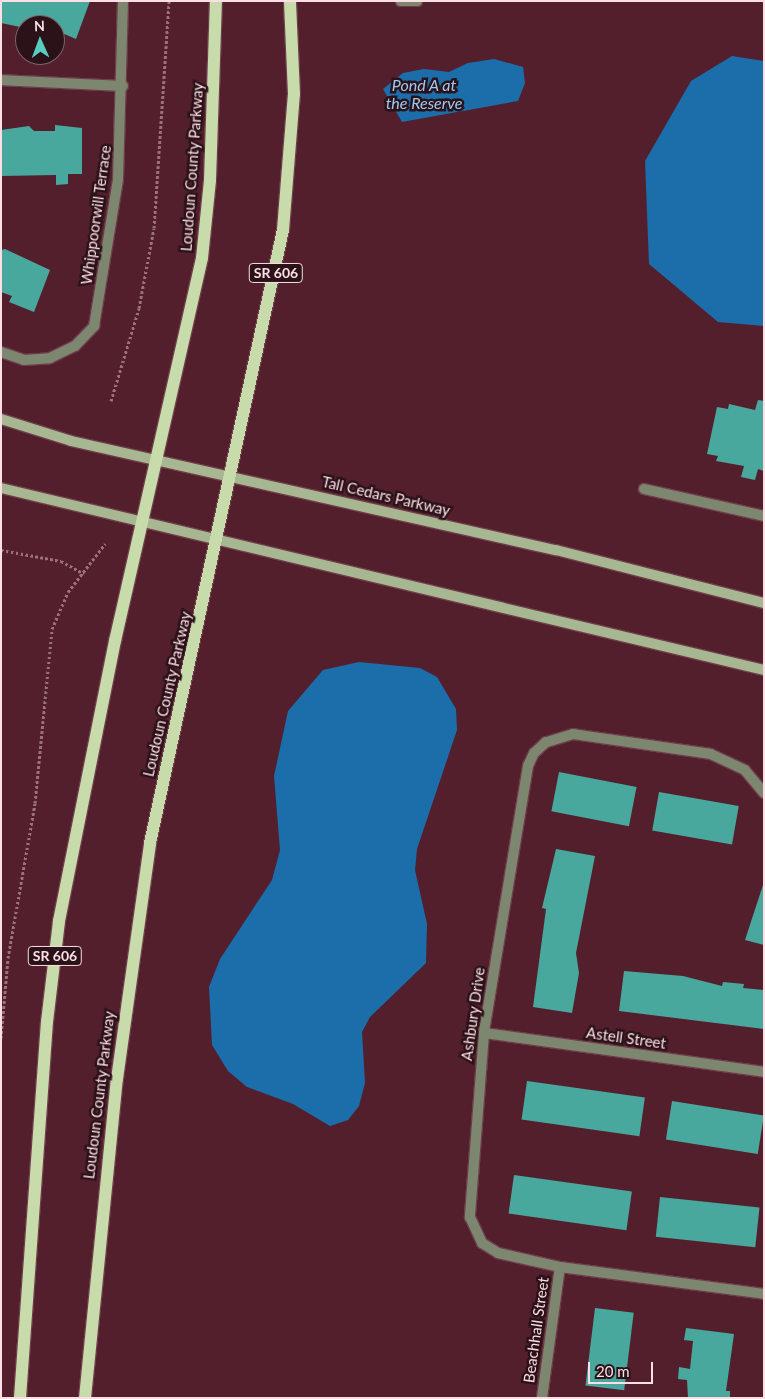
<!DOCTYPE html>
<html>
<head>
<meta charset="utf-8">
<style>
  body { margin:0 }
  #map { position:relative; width:765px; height:1399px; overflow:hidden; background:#541f2d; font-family:Lato,sans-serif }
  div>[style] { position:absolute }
  .water>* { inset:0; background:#1b6eaa }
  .building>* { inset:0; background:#49a89e; transform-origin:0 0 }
  .path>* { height:3px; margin-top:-1.5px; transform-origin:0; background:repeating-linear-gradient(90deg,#9b717b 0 2.5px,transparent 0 5px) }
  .roads { filter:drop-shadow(1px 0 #6f3e4a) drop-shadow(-1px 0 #6f3e4a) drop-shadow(0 1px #6f3e4a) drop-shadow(0 -1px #6f3e4a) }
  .lane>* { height:9px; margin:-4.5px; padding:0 4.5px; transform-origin:4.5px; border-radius:4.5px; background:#7d8770 }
  .street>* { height:10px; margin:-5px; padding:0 5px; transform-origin:5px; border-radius:5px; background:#7d8770 }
  .secondary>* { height:10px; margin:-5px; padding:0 5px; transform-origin:5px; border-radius:5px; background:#a7b791 }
  .primary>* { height:12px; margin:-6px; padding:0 6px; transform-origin:6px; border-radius:6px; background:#c7dbab }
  span { translate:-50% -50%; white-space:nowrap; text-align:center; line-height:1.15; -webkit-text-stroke:5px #2a1218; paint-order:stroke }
  .shield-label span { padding:1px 4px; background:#2a1218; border:1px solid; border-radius:4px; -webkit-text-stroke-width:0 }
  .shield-label { font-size:14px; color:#fcdfe4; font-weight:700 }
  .street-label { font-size:15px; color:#fcdfe4 }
  .water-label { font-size:16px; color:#9ecaf2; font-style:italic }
  .frame { position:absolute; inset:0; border:2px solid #fcdfe4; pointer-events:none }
  .north { position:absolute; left:15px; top:15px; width:50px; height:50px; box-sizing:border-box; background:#2a1218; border:1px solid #7e646a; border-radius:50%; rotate:358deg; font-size:14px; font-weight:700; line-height:20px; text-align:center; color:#fcdfe4 }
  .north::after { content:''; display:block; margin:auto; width:18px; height:22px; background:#57cec1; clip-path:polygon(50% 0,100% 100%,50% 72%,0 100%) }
  .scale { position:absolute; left:588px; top:1362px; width:65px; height:22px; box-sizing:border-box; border:2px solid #fcdfe4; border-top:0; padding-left:6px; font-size:15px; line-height:18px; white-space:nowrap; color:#fcdfe4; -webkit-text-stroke:4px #2a1218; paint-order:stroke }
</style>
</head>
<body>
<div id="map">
  <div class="water">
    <i style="clip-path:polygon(732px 56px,764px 61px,764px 326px,718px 322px,649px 264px,645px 161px,691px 81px)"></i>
    <i style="clip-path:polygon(494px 59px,523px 67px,525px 83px,518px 101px,402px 122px,383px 89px,403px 73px,424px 69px,449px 72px,468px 63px)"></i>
    <i style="clip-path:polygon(359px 662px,420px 668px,437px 677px,456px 709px,457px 730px,417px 849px,415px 870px,427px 924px,426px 963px,370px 1017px,362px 1032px,365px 1083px,359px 1106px,348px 1120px,330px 1126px,293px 1104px,247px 1087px,228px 1071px,212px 1045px,209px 987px,220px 959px,272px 880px,280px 850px,274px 776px,288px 711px,323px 670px)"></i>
  </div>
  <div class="building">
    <i style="clip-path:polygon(1px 1px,90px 1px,76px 39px,55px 30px,55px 25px,25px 28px,1px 23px)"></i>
    <i style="clip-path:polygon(55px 125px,82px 128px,82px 174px,68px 174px,68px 184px,56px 185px,56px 175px,1px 176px,1px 130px,29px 126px,34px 131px,55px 131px)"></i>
    <i style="clip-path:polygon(5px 249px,50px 270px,34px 312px,9px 302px,12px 296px,1px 292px,1px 250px)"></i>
    <i style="clip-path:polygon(758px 400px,764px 401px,764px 471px,758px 469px,755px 480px,741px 477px,744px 466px,716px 461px,718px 456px,707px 454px,717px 407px,728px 409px,729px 404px,755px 410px)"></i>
    <i style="left:559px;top:772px;width:79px;height:40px;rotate:11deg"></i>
    <i style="left:659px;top:792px;width:81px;height:39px;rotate:10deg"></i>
    <i style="clip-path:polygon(556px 849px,595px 856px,576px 953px,579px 973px,572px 1013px,533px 1007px,546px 909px,542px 908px)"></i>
    <i style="clip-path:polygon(763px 885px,764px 885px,764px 945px,745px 940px)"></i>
    <i style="clip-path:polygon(624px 971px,683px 976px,722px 986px,723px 982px,744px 984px,743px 988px,764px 990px,764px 1029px,619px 1011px)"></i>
    <i style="left:527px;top:1081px;width:119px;height:39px;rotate:8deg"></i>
    <i style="left:672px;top:1101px;width:93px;height:39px;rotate:9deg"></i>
    <i style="left:514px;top:1175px;width:119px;height:39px;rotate:8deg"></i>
    <i style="left:660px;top:1197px;width:100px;height:40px;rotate:6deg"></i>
    <i style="left:595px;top:1308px;width:39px;height:78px;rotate:7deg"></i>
    <i style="clip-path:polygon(686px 1328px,734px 1334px,726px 1391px,730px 1391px,730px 1398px,688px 1398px,687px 1380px,678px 1379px,679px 1367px,690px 1369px,693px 1341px,684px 1340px)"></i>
  </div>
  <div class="path">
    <i style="left:111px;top:401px;width:97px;rotate:-73.2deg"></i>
    <i style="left:139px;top:308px;width:81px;rotate:-79.4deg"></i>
    <i style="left:154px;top:228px;width:227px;rotate:-86.2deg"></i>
    <i style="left:1px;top:550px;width:61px;rotate:10.4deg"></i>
    <i style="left:61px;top:561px;width:26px;rotate:29deg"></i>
    <i style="left:1px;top:1038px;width:80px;rotate:-85deg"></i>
    <i style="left:8px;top:958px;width:157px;rotate:-80.1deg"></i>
    <i style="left:35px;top:803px;width:175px;rotate:-84.4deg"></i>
    <i style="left:52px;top:629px;width:40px;rotate:-66.6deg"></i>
    <i style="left:68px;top:592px;width:61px;rotate:-52.4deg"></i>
  </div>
  <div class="roads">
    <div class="lane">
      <i style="left:400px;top:1px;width:17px"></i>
    </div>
    <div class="street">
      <i style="left:1px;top:80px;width:122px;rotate:2.8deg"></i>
      <i style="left:1px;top:352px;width:24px;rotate:19deg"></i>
      <i style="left:24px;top:360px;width:26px;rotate:-4deg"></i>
      <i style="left:50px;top:358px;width:28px;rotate:-26deg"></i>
      <i style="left:75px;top:346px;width:28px;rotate:-46deg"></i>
      <i style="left:94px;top:326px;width:149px;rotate:-80.7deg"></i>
      <i style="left:118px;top:179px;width:178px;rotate:-88.4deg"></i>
      <i style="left:644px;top:489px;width:123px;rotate:12.7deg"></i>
      <i style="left:764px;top:793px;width:30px;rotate:-130deg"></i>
      <i style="left:745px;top:770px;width:38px;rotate:-155deg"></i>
      <i style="left:711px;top:754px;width:139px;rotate:-171.8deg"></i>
      <i style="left:573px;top:734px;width:28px;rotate:163deg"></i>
      <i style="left:546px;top:742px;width:16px;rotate:137deg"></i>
      <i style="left:534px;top:753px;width:14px;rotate:115deg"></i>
      <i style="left:528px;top:766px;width:271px;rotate:99.4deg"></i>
      <i style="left:484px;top:1033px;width:185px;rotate:94.4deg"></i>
      <i style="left:470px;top:1217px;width:29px;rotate:65deg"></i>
      <i style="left:482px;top:1243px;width:19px;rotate:32deg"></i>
      <i style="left:498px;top:1253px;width:64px;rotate:12.7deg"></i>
      <i style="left:560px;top:1267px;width:206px;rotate:7.5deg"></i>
      <i style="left:484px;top:1033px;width:283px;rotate:7.9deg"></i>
      <i style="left:542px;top:1398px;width:132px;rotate:-82.2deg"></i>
    </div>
    <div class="secondary">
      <i style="left:1px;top:419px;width:73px;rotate:17.4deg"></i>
      <i style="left:71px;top:441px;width:497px;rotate:12.7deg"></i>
      <i style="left:556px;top:550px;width:215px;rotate:14.3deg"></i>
      <i style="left:1px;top:488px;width:784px;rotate:13.42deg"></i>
    </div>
    <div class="primary">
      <i style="left:20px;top:1398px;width:377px;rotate:-85.9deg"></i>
      <i style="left:47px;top:1022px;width:102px;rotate:-83.2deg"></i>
      <i style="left:59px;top:921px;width:286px;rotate:-78.7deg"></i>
      <i style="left:115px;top:641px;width:393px;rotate:-77.2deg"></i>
      <i style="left:202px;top:258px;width:78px;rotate:-84.1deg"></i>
      <i style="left:210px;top:180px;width:179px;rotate:-88.1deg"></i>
      <i style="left:85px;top:1398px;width:321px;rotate:-84.3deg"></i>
      <i style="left:117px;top:1079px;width:238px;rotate:-82deg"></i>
      <i style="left:150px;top:843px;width:627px;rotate:-77.76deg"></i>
      <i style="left:283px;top:230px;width:136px;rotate:-85.4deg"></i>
      <i style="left:294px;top:94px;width:93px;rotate:-92.5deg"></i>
    </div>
  </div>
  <div class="shield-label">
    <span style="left:276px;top:273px">SR 606</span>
    <span style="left:55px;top:956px">SR 606</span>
  </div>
  <div class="street-label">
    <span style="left:192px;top:167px;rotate:-86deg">Loudoun County Parkway</span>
    <span style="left:96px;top:215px;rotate:-82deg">Whippoorwill Terrace</span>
    <span style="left:386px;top:496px;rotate:13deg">Tall Cedars Parkway</span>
    <span style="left:167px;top:694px;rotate:-77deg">Loudoun County Parkway</span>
    <span style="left:473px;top:1014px;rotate:-82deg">Ashbury Drive</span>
    <span style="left:626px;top:1038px;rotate:8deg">Astell Street</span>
    <span style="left:99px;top:1095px;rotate:-83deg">Loudoun County Parkway</span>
    <span style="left:536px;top:1330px;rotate:-82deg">Beachhall Street</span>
  </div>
  <div class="water-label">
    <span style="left:424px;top:94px">Pond A at<br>the Reserve</span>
  </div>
  <div class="frame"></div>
  <div class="north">N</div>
  <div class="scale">20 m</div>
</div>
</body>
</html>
